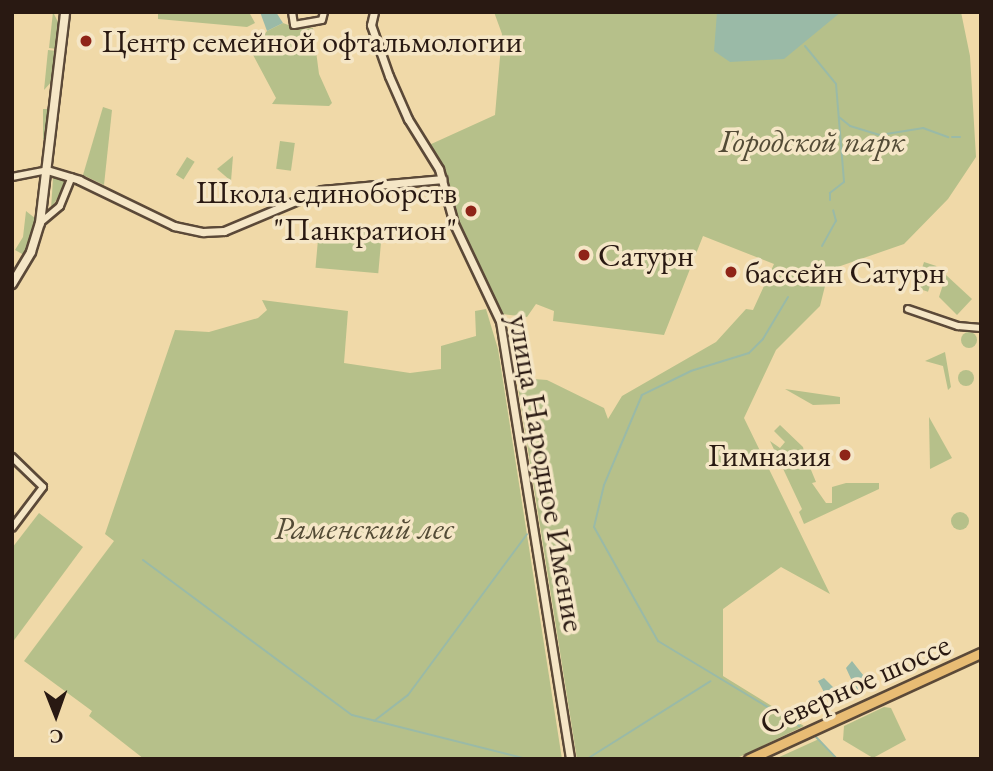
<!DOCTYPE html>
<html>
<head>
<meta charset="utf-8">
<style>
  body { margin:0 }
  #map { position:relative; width:993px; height:771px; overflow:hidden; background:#f0d9a8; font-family:"EB Garamond",serif }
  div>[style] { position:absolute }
  .green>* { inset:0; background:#b6c08a; transform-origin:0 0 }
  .round { border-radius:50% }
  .water>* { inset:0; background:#9abaa7 }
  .stream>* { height:2px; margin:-1px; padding:0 1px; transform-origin:1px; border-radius:1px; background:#9abaa7 }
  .roads { filter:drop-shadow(2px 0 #5b4938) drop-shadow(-2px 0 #5b4938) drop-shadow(0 2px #5b4938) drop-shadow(0 -2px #5b4938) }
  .minor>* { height:6px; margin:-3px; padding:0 3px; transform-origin:3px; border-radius:3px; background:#f5e6c6 }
  .tertiary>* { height:7px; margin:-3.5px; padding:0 3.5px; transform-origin:3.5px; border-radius:3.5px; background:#f5e6c6 }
  .secondary>* { height:8px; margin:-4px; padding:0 4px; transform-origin:4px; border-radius:4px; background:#f5e6c6 }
  .primary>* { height:9px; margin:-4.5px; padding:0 4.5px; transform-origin:4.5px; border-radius:4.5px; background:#e8bc74 }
  .dots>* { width:19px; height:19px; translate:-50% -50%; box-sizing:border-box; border:4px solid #f5e6c6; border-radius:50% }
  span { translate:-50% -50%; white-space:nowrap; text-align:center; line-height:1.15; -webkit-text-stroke:7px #f5e6c6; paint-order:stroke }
  .poi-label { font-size:32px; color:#291912 }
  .left { translate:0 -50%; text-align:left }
  .right { translate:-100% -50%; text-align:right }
  .park-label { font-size:32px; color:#534b36; font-style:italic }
  .street-label { font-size:32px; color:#291912 }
  .frame { position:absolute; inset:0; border:14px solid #291912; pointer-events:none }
  .north { position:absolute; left:21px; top:680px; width:70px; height:70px; -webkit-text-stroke:5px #f5e6c6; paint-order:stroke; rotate:179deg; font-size:19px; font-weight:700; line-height:28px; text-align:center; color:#291912 }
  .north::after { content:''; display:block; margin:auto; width:24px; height:32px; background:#291912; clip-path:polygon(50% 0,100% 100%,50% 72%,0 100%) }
</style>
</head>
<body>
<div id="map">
  <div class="green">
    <i style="clip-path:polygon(53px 12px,60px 26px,57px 49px,49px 48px)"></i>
    <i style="clip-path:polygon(249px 12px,255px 23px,247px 27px,158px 19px,158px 13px)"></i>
    <i style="clip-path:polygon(494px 12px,961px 12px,970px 56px,976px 157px,948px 199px,904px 244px,829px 270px,820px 306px,776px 350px,744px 418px,830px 594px,781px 567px,723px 609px,723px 676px,804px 726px,735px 759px,577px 759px,518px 387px,521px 378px,547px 380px,604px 408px,608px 419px,622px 396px,716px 342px,746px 309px,753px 310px,774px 264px,703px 236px,664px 335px,553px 321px,554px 311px,536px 304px,527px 317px,502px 314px,464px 235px,442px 166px,429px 145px,495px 115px,502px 34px)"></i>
    <i style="clip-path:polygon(283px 23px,299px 29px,313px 28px,319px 74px,332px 103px,329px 106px,272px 104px,276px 98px,251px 51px,267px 31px)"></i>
    <i style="clip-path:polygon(48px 50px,57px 51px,53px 80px,44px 90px)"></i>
    <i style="clip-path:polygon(103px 107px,112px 110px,104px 185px,83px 175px)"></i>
    <i style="left:43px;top:109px;width:8px;height:30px"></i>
    <i style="left:280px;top:141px;width:15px;height:28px;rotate:8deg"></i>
    <i style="clip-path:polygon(233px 156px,231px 181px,217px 169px)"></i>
    <i style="left:187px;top:157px;width:9px;height:21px;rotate:32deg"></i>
    <i style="clip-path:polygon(58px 175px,67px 182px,51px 209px,53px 178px)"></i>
    <i style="clip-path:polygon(26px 211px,36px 219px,24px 255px,15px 250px,23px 237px)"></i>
    <i style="left:319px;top:228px;width:63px;height:40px;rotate:5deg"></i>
    <i style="left:924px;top:262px;width:13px;height:27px;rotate:18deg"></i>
    <i style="clip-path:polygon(946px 275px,972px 299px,957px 315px,939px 297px)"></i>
    <i style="clip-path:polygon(262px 300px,348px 311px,344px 363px,410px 373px,441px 369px,441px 346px,476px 336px,475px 311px,486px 309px,498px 349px,562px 759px,144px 759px,89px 716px,92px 711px,24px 661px,114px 541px,105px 534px,175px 330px,209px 332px,258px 318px,267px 310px)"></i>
    <i class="round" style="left:961px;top:332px;width:16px;height:16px"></i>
    <i style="clip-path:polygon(945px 352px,951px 387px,948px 390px,943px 366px,925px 361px)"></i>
    <i class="round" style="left:958px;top:370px;width:16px;height:16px"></i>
    <i style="clip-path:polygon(785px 389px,840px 397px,840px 404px,813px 405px)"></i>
    <i style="clip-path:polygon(929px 417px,952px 458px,930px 469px)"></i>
    <i style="clip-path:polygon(780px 425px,803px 447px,806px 461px,799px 462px,809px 465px,816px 482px,812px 483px,826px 503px,832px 503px,832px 487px,846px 483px,879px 483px,879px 489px,804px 524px,799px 512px,802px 509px,770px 441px,780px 448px,785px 442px,774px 431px)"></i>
    <i class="round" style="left:951px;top:512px;width:18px;height:18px"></i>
    <i style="clip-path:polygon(39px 513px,83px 547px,12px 643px,12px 548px)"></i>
    <i style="clip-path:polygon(884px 707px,891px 708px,906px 740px,873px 758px,843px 740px,844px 726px)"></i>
    <i style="clip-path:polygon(819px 739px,837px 759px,775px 759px)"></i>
  </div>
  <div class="water">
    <i style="clip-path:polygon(260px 12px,276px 12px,283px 23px,267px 31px)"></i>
    <i style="clip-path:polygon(717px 12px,841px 12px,784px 59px,730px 62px,714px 51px)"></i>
    <i style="clip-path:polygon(852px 661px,867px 680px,865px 691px,832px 707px,818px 681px,824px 678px,837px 691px,847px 688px,852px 681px,846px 668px)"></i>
  </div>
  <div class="stream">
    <i style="left:805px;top:46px;width:49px;rotate:50.8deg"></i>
    <i style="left:836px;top:84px;width:98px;rotate:85.3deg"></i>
    <i style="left:844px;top:182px;width:18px;rotate:142deg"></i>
    <i style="left:830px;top:193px;width:7px;rotate:90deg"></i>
    <i style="left:839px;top:117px;width:14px;rotate:39deg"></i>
    <i style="left:850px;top:126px;width:31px;rotate:17deg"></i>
    <i style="left:880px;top:135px;width:44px;rotate:-9.2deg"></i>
    <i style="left:923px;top:128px;width:27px;rotate:20deg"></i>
    <i style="left:952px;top:137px;width:8px"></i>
    <i style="left:822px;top:246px;width:29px;rotate:-61deg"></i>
    <i style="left:836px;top:221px;width:11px;rotate:-105deg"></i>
    <i style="left:788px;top:297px;width:49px;rotate:120.8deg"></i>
    <i style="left:763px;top:339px;width:20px;rotate:135deg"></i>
    <i style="left:749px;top:353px;width:61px;rotate:162.8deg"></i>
    <i style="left:691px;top:371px;width:55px;rotate:153.9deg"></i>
    <i style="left:642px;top:395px;width:98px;rotate:112.9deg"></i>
    <i style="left:604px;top:485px;width:43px;rotate:103.4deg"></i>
    <i style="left:594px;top:527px;width:131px;rotate:60.7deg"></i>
    <i style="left:658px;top:641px;width:165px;rotate:31.1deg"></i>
    <i style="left:143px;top:560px;width:260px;rotate:36.6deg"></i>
    <i style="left:352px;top:715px;width:180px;rotate:14.1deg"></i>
    <i style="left:374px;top:721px;width:43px;rotate:-37.4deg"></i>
    <i style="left:408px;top:695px;width:200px;rotate:-53.5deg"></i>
    <i style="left:816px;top:737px;width:30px;rotate:46deg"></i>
    <i style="left:587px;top:759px;width:146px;rotate:-32.2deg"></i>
  </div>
  <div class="roads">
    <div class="minor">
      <i style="left:292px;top:12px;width:13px;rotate:81deg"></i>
      <i style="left:294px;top:25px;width:28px;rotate:-10deg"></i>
      <i style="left:322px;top:20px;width:8px;rotate:-76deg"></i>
      <i style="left:12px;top:177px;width:36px;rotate:-11deg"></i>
      <i style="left:40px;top:223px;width:26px;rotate:-40deg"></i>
      <i style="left:60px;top:206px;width:31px;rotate:-68deg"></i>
      <i style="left:908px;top:309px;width:53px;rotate:18.8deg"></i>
      <i style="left:958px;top:326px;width:23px;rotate:5deg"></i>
      <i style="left:12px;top:457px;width:43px;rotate:44.1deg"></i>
      <i style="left:43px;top:487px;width:51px;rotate:127.1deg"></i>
    </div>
    <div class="tertiary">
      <i style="left:374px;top:12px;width:13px;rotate:103deg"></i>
      <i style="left:371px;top:25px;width:54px;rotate:70.6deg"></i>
      <i style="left:389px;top:76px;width:47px;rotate:66.2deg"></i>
      <i style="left:408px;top:119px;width:59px;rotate:58.2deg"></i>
      <i style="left:439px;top:169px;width:57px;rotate:74.7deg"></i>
      <i style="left:454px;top:224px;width:107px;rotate:64.6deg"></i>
      <i style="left:500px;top:321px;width:444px;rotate:80.9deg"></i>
      <i style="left:47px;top:170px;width:34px;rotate:17deg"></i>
      <i style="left:79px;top:180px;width:106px;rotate:25.8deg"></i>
      <i style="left:174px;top:226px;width:30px;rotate:12deg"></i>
      <i style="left:203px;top:232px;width:21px;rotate:-3deg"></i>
      <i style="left:224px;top:231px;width:106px;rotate:-22.7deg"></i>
      <i style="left:322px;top:190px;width:121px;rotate:-5.2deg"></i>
    </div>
    <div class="secondary">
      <i style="left:12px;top:284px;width:37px;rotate:-59deg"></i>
      <i style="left:31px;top:252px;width:30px;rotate:-73deg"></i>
      <i style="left:40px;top:223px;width:212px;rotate:-83.2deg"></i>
    </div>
    <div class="primary">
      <i style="left:749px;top:759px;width:255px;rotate:-24.6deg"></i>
    </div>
  </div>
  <div class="dots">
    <i style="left:86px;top:41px;background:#8f2418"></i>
    <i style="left:471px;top:211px;background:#8f2418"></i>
    <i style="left:584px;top:255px;background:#8f2418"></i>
    <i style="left:731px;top:272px;background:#8f2418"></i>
    <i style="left:845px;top:455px;background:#8f2418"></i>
  </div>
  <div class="poi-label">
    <span class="left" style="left:102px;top:41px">Центр семейной офтальмологии</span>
    <span class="right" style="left:457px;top:211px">Школа единоборств<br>"Панкратион"</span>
    <span class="left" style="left:598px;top:255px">Сатурн</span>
    <span class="left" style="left:745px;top:272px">бассейн Сатурн</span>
    <span class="right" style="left:831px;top:455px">Гимназия</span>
  </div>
  <div class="park-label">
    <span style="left:812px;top:141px">Городской парк</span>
    <span style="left:364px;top:528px">Раменский лес</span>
  </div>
  <div class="street-label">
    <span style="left:547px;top:473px;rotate:80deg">улица Народное Имение</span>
    <span style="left:855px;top:684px;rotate:-24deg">Северное шоссе</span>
  </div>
  <div class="frame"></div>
  <div class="north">С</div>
</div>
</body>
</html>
